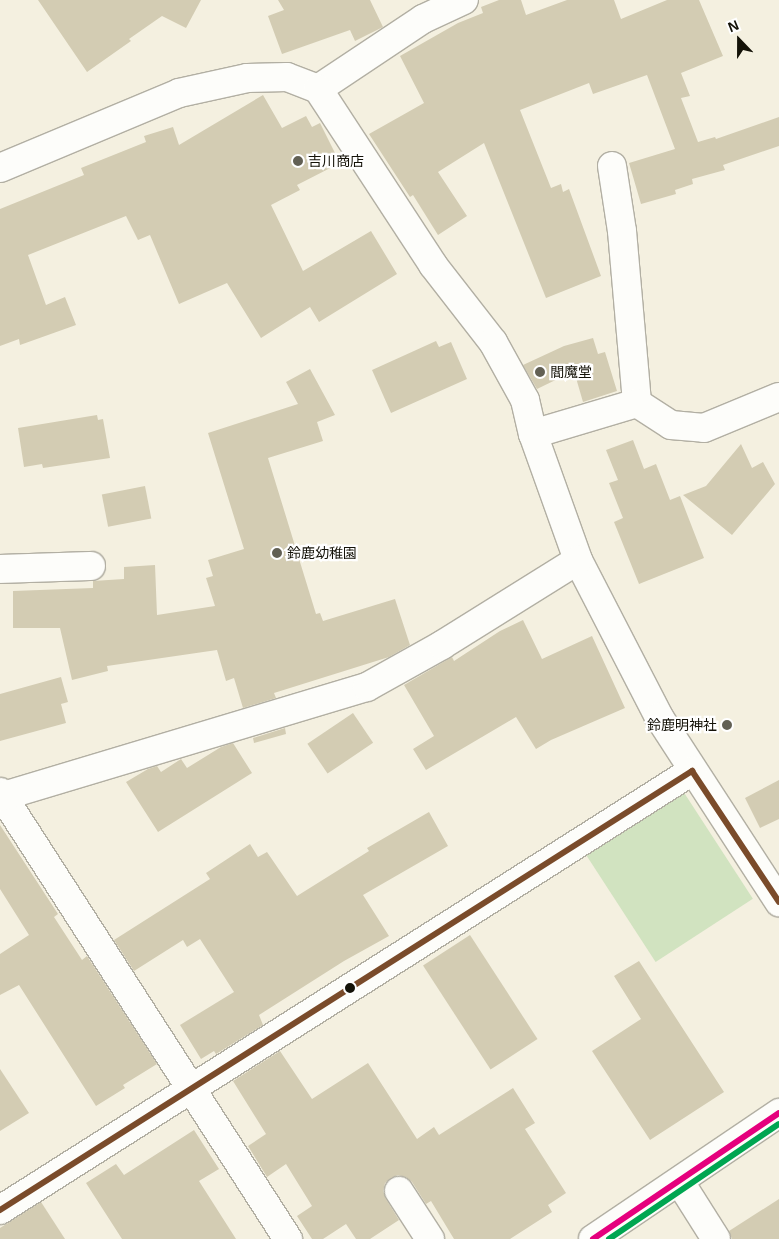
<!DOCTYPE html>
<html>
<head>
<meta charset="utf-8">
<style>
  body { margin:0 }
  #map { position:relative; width:779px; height:1239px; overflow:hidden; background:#f4f0e0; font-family:Helvetica,"Noto Sans JP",sans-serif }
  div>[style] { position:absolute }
  .green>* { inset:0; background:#d1e3c0; transform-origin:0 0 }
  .building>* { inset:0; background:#d3ccb3; transform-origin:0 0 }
  .roads { filter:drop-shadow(1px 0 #b2afa3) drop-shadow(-1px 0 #b2afa3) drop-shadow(0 1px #b2afa3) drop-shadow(0 -1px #b2afa3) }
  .minor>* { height:28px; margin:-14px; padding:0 14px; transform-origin:14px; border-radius:14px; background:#fdfdfa }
  .major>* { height:28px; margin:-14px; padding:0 14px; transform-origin:14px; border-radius:14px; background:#fdfdfa }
  .bus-1>* { height:6px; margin:-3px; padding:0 3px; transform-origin:3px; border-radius:3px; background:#7a4b2a }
  .bus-2>* { height:6px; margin:-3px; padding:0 3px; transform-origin:3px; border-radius:3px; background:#e5007d }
  .bus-3>* { height:6px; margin:-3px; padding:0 3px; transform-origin:3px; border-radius:3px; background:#00a651 }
  .dots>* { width:14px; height:14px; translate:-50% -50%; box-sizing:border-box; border:2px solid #fff; border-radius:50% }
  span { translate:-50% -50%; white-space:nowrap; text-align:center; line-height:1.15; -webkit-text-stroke:4.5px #fff; paint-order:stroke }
  .poi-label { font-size:14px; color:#141208 }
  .left { translate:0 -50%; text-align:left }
  .right { translate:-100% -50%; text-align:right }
  .north { position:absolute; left:714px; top:15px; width:50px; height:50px; -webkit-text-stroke:4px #fff; paint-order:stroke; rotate:338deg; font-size:14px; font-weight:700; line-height:20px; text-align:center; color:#141208 }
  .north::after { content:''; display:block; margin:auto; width:18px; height:22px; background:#141208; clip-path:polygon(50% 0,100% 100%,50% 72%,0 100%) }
</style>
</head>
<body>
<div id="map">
  <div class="green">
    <i style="left:681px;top:788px;width:132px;height:116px;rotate:57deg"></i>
  </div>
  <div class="building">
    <i style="clip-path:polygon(38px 0,201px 0,186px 28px,162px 16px,129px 39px,131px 41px,87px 72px)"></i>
    <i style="clip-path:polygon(278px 0,370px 0,383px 27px,355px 41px,350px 30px,282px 54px,268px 16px,284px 10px)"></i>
    <i style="clip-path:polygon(499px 0,521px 0,526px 15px,567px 0,614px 0,621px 19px,667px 0,699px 0,723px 56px,681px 73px,690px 96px,681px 98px,698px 142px,715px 137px,716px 139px,779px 117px,779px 146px,723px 165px,725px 170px,692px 179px,693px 184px,675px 190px,676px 194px,641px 204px,629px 163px,675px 149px,647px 75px,593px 94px,589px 83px,520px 110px,551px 188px,561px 184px,563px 192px,569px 189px,601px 276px,546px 298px,484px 143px,438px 172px,467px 216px,438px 235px,413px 195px,410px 197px,369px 134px,424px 103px,400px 56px,458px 23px,483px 13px,481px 7px)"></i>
    <i style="clip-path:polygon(263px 95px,282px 128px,306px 116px,312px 127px,320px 123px,340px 163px,297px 185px,300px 190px,271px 205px,303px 271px,371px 231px,397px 274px,319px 322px,310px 307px,261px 338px,227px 283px,179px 304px,150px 235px,138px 240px,126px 216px,28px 255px,46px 305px,65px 297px,76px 325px,20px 345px,19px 339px,0 346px,0 209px,84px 175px,81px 168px,146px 142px,144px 136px,173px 127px,179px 145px)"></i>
    <i style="clip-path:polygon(593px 338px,598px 354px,605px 352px,617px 391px,583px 402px,574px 371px,537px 389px,523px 365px,564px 346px)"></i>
    <i style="clip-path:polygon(436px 341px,439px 347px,451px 342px,467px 379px,391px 413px,372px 370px)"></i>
    <i style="clip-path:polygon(310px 369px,335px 415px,317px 422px,323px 441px,268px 458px,316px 614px,320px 613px,323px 621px,395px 599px,410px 645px,389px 657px,274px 693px,276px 698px,243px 708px,234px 678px,226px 681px,217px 650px,107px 666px,108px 671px,72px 680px,60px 628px,13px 628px,13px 591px,93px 588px,93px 581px,124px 579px,124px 567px,155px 565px,157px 615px,215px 606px,206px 578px,213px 576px,208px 560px,244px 549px,208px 433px,298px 404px,286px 382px)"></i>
    <i style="clip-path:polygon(97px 415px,98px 420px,103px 419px,110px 458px,43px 468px,42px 464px,24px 467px,18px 428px)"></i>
    <i style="clip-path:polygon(633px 440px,644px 469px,656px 464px,670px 500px,680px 496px,704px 558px,639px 584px,614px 522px,623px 518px,609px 483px,618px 480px,606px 450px)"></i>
    <i style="clip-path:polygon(741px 444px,752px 468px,763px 462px,775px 484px,732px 535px,683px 495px,706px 486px)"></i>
    <i style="left:145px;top:486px;width:33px;height:44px;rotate:79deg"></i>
    <i style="clip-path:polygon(523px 620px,542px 659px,592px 636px,625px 708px,551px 740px,536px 749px,516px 717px,426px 770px,413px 749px,434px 736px,404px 685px,452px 657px,454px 661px,500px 631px)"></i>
    <i style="clip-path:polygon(61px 677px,68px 702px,61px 704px,66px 723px,0 741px,0 694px)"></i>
    <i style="left:353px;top:713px;width:36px;height:55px;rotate:56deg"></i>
    <i style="clip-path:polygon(285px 728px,286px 734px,254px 743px,253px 738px)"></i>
    <i style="clip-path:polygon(233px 743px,252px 773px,158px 832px,126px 782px,148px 769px,157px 766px,161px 772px,181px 759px,187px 768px,221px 747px)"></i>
    <i style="clip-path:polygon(779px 780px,779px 819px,760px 828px,745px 798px)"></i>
    <i style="clip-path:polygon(429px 812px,448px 846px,363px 895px,389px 936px,344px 961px,259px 1015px,263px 1025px,216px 1054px,214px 1051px,201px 1059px,180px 1025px,234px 992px,200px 939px,187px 947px,183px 940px,134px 971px,114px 940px,210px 879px,206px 873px,250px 844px,258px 857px,267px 852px,297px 896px,369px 851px,367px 848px)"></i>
    <i style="clip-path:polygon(0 825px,58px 914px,54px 917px,82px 960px,87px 956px,157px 1064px,123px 1085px,125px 1088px,96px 1106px,19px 985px,0 995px,0 954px,29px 935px,0 889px)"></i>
    <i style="left:470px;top:935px;width:124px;height:56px;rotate:57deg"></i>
    <i style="clip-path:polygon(639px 961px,724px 1092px,650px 1140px,592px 1051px,641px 1019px,614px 976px)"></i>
    <i style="clip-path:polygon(280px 1051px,312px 1099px,368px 1063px,417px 1139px,434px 1127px,439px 1135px,513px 1088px,535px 1123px,525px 1129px,566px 1193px,548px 1205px,552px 1212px,510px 1239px,454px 1239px,431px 1201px,426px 1204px,412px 1182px,406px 1177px,398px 1175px,391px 1178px,385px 1183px,383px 1191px,386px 1199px,399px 1220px,370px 1239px,356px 1239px,346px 1224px,323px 1239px,312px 1239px,297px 1216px,312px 1206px,286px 1164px,267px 1177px,248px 1146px,266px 1134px,233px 1081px)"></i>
    <i style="clip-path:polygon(0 1069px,29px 1113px,0 1131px)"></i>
    <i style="clip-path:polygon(194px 1130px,219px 1169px,199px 1181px,236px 1239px,122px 1239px,86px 1183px,116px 1164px,124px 1175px)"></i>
    <i style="clip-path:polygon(779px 1199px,779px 1239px,732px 1239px,729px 1231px)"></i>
    <i style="clip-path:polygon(41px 1202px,65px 1239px,0 1239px,0 1228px)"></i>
  </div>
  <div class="roads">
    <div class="minor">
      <i style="left:318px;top:89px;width:126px;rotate:-33.7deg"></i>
      <i style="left:423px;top:19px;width:45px;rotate:-24.9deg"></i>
      <i style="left:612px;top:166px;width:66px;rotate:81.3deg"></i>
      <i style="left:622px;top:231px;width:173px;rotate:85deg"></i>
      <i style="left:0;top:168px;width:194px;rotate:-22.7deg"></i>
      <i style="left:179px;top:93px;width:70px;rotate:-12.4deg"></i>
      <i style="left:247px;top:78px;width:40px;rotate:-1.4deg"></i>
      <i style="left:287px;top:77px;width:33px;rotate:21deg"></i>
      <i style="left:318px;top:89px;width:210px;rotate:56.8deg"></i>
      <i style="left:433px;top:265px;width:98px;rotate:52.1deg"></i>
      <i style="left:493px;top:342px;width:66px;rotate:61.1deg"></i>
      <i style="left:525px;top:400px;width:35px;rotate:77deg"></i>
      <i style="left:533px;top:434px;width:134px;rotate:70.3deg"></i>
      <i style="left:578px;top:560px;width:177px;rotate:62.7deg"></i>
      <i style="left:659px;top:717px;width:221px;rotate:57deg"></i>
      <i style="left:533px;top:434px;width:109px;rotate:-16.6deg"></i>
      <i style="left:637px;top:403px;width:40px;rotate:32.9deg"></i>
      <i style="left:671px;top:425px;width:33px;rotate:5deg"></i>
      <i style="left:704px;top:428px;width:81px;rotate:-22.5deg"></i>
      <i style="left:0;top:569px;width:91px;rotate:-1.9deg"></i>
      <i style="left:0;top:792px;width:532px;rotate:57.21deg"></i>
      <i style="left:0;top:797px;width:383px;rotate:-16.7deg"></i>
      <i style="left:367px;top:687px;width:86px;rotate:-29.2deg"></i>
      <i style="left:442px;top:645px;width:160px;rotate:-32deg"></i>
      <i style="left:680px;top:1182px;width:67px;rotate:57.7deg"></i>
      <i style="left:399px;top:1191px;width:57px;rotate:57.1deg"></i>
      <i style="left:0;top:1210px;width:820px;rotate:-32.39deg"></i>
    </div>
    <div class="major">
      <i style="left:593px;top:1239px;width:225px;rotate:-34.1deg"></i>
    </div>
  </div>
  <div class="bus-1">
    <i style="left:0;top:1210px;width:820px;rotate:-32.39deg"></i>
    <i style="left:692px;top:771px;width:157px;rotate:56.4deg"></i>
  </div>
  <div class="bus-2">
    <i style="left:593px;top:1239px;width:225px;rotate:-34.1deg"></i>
  </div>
  <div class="bus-3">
    <i style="left:609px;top:1239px;width:205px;rotate:-34.1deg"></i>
  </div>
  <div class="dots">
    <i style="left:298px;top:161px;background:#626054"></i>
    <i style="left:540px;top:372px;background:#626054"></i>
    <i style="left:277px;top:553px;background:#626054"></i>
    <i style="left:727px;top:725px;background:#626054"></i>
    <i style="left:350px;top:988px;background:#141208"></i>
  </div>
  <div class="poi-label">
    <span class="left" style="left:308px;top:161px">吉川商店</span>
    <span class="left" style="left:550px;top:372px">閻魔堂</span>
    <span class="left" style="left:287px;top:553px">鈴鹿幼稚園</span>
    <span class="right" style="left:717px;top:725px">鈴鹿明神社</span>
  </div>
  <div class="north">N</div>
</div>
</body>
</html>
